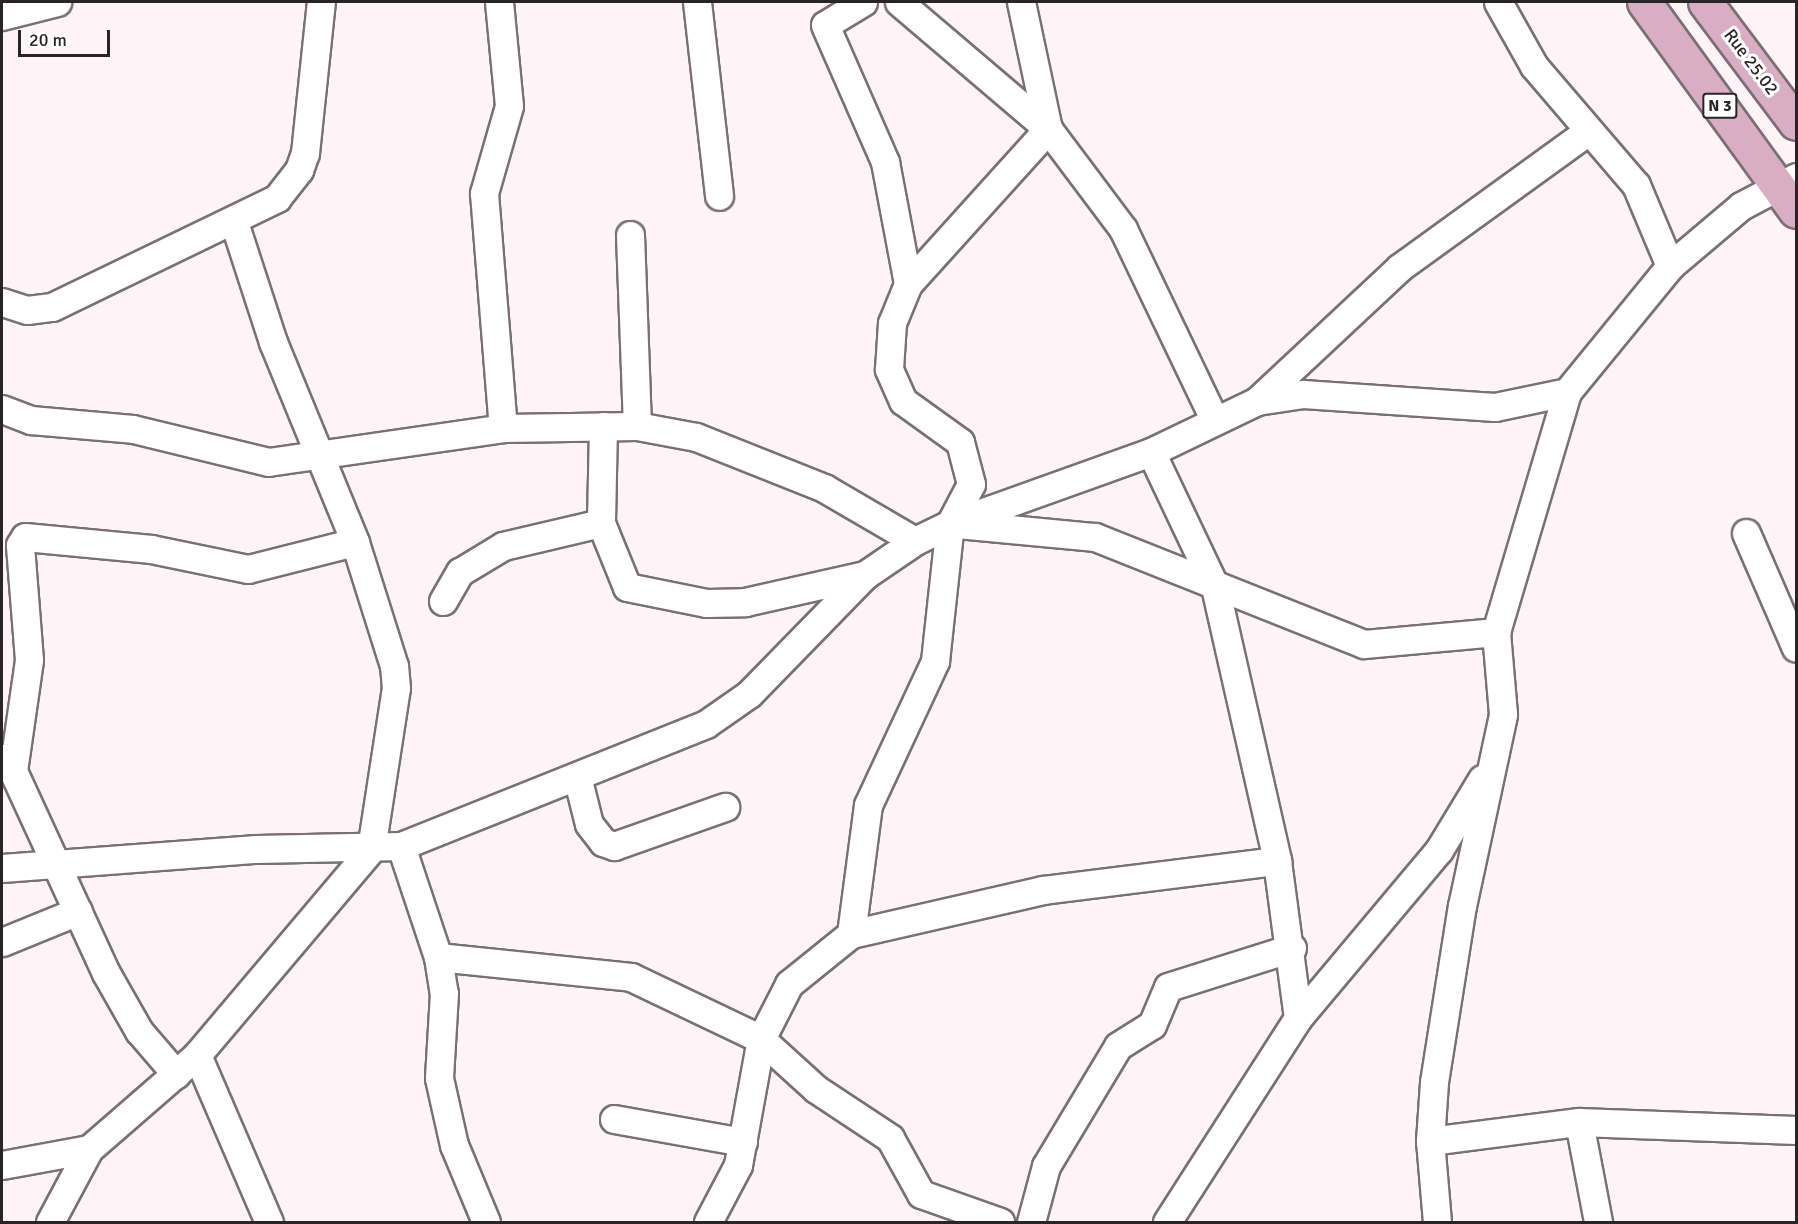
<!DOCTYPE html>
<html>
<head>
<meta charset="utf-8">
<style>
  body { margin:0 }
  #map { position:relative; width:1798px; height:1224px; overflow:hidden; background:#fef4f8; font-family:Signika,sans-serif }
  div>[style] { position:absolute }
  .roads { filter:drop-shadow(2px 0 #7a7074) drop-shadow(-2px 0 #7a7074) drop-shadow(0 2px #7a7074) drop-shadow(0 -2px #7a7074) }
  .minor>* { height:27px; margin:-13.5px; padding:0 13.5px; transform-origin:13.5px; border-radius:13.5px; background:#fff }
  .primary>* { height:33px; margin:-16.5px; padding:0 16.5px; transform-origin:16.5px; border-radius:16.5px; background:#d9adc4 }
  span { translate:-50% -50%; white-space:nowrap; text-align:center; line-height:1.15; -webkit-text-stroke:6px #fff; paint-order:stroke }
  .shield-label span { padding:2px 4px; background:#fff; border:2px solid; border-radius:4px; -webkit-text-stroke-width:0 }
  .shield-label { font-size:16px; color:#292527; font-weight:700 }
  .street-label { font-size:18px; color:#292527 }
  .frame { position:absolute; inset:0; border:3px solid #292527; pointer-events:none }
  .scale { position:absolute; left:18px; top:30px; width:92px; height:27px; box-sizing:border-box; border:3px solid #292527; border-top:0; padding-left:8px; font-size:18px; line-height:21px; white-space:nowrap; color:#292527; -webkit-text-stroke:4px #fff; paint-order:stroke }
</style>
</head>
<body>
<div id="map">
  <div class="roads">
    <div class="minor">
      <i style="left:499px;top:2px;width:104px;rotate:84.5deg"></i>
      <i style="left:509px;top:106px;width:91px;rotate:106deg"></i>
      <i style="left:484px;top:193px;width:236px;rotate:85.4deg"></i>
      <i style="left:697px;top:2px;width:195px;rotate:83.5deg"></i>
      <i style="left:863px;top:2px;width:44px;rotate:148.8deg"></i>
      <i style="left:825px;top:25px;width:150px;rotate:66.3deg"></i>
      <i style="left:885px;top:162px;width:124px;rotate:79.3deg"></i>
      <i style="left:899px;top:2px;width:196px;rotate:40.4deg"></i>
      <i style="left:1048px;top:129px;width:125px;rotate:53.1deg"></i>
      <i style="left:1123px;top:229px;width:211px;rotate:64.4deg"></i>
      <i style="left:1021px;top:2px;width:130px;rotate:78deg"></i>
      <i style="left:1498px;top:2px;width:73px;rotate:60.6deg"></i>
      <i style="left:1534px;top:66px;width:157px;rotate:49.4deg"></i>
      <i style="left:1636px;top:185px;width:88px;rotate:67.2deg"></i>
      <i style="left:2px;top:16px;width:57px;rotate:-14.3deg"></i>
      <i style="left:630px;top:235px;width:191px;rotate:87.9deg"></i>
      <i style="left:2px;top:302px;width:26px;rotate:18deg"></i>
      <i style="left:27px;top:310px;width:25px;rotate:-7deg"></i>
      <i style="left:52px;top:307px;width:250px;rotate:-25.8deg"></i>
      <i style="left:277px;top:198px;width:36px;rotate:-52deg"></i>
      <i style="left:299px;top:170px;width:18px;rotate:-71deg"></i>
      <i style="left:305px;top:153px;width:152px;rotate:-84deg"></i>
      <i style="left:1257px;top:401px;width:195px;rotate:-43.1deg"></i>
      <i style="left:1399px;top:268px;width:232px;rotate:-35.9deg"></i>
      <i style="left:2px;top:409px;width:31px;rotate:21deg"></i>
      <i style="left:31px;top:420px;width:102px;rotate:5deg"></i>
      <i style="left:133px;top:429px;width:139px;rotate:13.7deg"></i>
      <i style="left:268px;top:462px;width:237px;rotate:-8.2deg"></i>
      <i style="left:503px;top:428px;width:134px;rotate:-0.9deg"></i>
      <i style="left:637px;top:426px;width:60px;rotate:10.6deg"></i>
      <i style="left:696px;top:437px;width:138px;rotate:21.7deg"></i>
      <i style="left:824px;top:488px;width:105px;rotate:30.2deg"></i>
      <i style="left:603px;top:426px;width:97px;rotate:91.2deg"></i>
      <i style="left:601px;top:523px;width:69px;rotate:67.9deg"></i>
      <i style="left:627px;top:587px;width:81px;rotate:11.4deg"></i>
      <i style="left:706px;top:603px;width:39px;rotate:-1deg"></i>
      <i style="left:745px;top:602px;width:123px;rotate:-12.7deg"></i>
      <i style="left:1151px;top:452px;width:149px;rotate:64.6deg"></i>
      <i style="left:1215px;top:587px;width:281px;rotate:77.2deg"></i>
      <i style="left:1277px;top:861px;width:158px;rotate:82.4deg"></i>
      <i style="left:957px;top:524px;width:139px;rotate:5.4deg"></i>
      <i style="left:1095px;top:537px;width:289px;rotate:21.7deg"></i>
      <i style="left:1364px;top:644px;width:133px;rotate:-5.2deg"></i>
      <i style="left:1746px;top:533px;width:125px;rotate:66.5deg"></i>
      <i style="left:443px;top:601px;width:34px;rotate:-60deg"></i>
      <i style="left:460px;top:572px;width:50px;rotate:-31.2deg"></i>
      <i style="left:503px;top:546px;width:101px;rotate:-13.2deg"></i>
      <i style="left:2px;top:758px;width:17px;rotate:50deg"></i>
      <i style="left:13px;top:771px;width:222px;rotate:65.3deg"></i>
      <i style="left:106px;top:973px;width:67px;rotate:60.4deg"></i>
      <i style="left:139px;top:1031px;width:57px;rotate:49.3deg"></i>
      <i style="left:13px;top:771px;width:112px;rotate:-81.8deg"></i>
      <i style="left:29px;top:660px;width:115px;rotate:-94.5deg"></i>
      <i style="left:20px;top:545px;width:9px;rotate:-58deg"></i>
      <i style="left:25px;top:537px;width:127px;rotate:5.4deg"></i>
      <i style="left:151px;top:549px;width:99px;rotate:11.7deg"></i>
      <i style="left:248px;top:569px;width:110px;rotate:-14.2deg"></i>
      <i style="left:577px;top:776px;width:49px;rotate:76deg"></i>
      <i style="left:589px;top:824px;width:23px;rotate:52deg"></i>
      <i style="left:603px;top:842px;width:12px;rotate:20deg"></i>
      <i style="left:614px;top:846px;width:118px;rotate:-19.4deg"></i>
      <i style="left:401px;top:846px;width:117px;rotate:71.6deg"></i>
      <i style="left:438px;top:957px;width:194px;rotate:5.9deg"></i>
      <i style="left:631px;top:977px;width:144px;rotate:25.5deg"></i>
      <i style="left:761px;top:1039px;width:62px;rotate:-63deg"></i>
      <i style="left:789px;top:984px;width:80px;rotate:-38.9deg"></i>
      <i style="left:851px;top:934px;width:197px;rotate:-12.9deg"></i>
      <i style="left:1043px;top:890px;width:236px;rotate:-7.1deg"></i>
      <i style="left:2px;top:868px;width:255px;rotate:-4.3deg"></i>
      <i style="left:256px;top:849px;width:145px;rotate:-1.2deg"></i>
      <i style="left:401px;top:846px;width:328px;rotate:-21.8deg"></i>
      <i style="left:706px;top:724px;width:52px;rotate:-34.9deg"></i>
      <i style="left:749px;top:694px;width:166px;rotate:-45.7deg"></i>
      <i style="left:865px;top:575px;width:60px;rotate:-34.2deg"></i>
      <i style="left:915px;top:541px;width:39px;rotate:-26deg"></i>
      <i style="left:950px;top:524px;width:214px;rotate:-19.7deg"></i>
      <i style="left:1151px;top:452px;width:118px;rotate:-25.7deg"></i>
      <i style="left:1257px;top:401px;width:47px;rotate:-8.7deg"></i>
      <i style="left:1303px;top:394px;width:192px;rotate:3.9deg"></i>
      <i style="left:1495px;top:407px;width:74px;rotate:-11.8deg"></i>
      <i style="left:851px;top:934px;width:130px;rotate:-82.5deg"></i>
      <i style="left:868px;top:805px;width:159px;rotate:-65deg"></i>
      <i style="left:935px;top:661px;width:138px;rotate:-83.8deg"></i>
      <i style="left:950px;top:524px;width:45px;rotate:-62.3deg"></i>
      <i style="left:971px;top:484px;width:43px;rotate:-104.7deg"></i>
      <i style="left:960px;top:442px;width:70px;rotate:-144.3deg"></i>
      <i style="left:903px;top:401px;width:35px;rotate:-114deg"></i>
      <i style="left:889px;top:369px;width:46px;rotate:-86.3deg"></i>
      <i style="left:892px;top:323px;width:42px;rotate:-67.7deg"></i>
      <i style="left:908px;top:284px;width:209px;rotate:-47.9deg"></i>
      <i style="left:2px;top:942px;width:82px;rotate:-22.2deg"></i>
      <i style="left:438px;top:957px;width:36px;rotate:81deg"></i>
      <i style="left:444px;top:993px;width:85px;rotate:93.4deg"></i>
      <i style="left:439px;top:1078px;width:69px;rotate:77.4deg"></i>
      <i style="left:454px;top:1145px;width:83px;rotate:67.4deg"></i>
      <i style="left:197px;top:1055px;width:182px;rotate:66.7deg"></i>
      <i style="left:614px;top:1119px;width:131px;rotate:10.1deg"></i>
      <i style="left:1579px;top:1122px;width:102px;rotate:79.2deg"></i>
      <i style="left:1430px;top:1141px;width:150px;rotate:-7.3deg"></i>
      <i style="left:1579px;top:1122px;width:217px;rotate:2.1deg"></i>
      <i style="left:2px;top:1165px;width:88px;rotate:-10.4deg"></i>
      <i style="left:50px;top:1222px;width:83px;rotate:-61.9deg"></i>
      <i style="left:89px;top:1149px;width:143px;rotate:-41deg"></i>
      <i style="left:197px;top:1055px;width:270px;rotate:-49.8deg"></i>
      <i style="left:371px;top:849px;width:163px;rotate:-81.2deg"></i>
      <i style="left:396px;top:688px;width:22px;rotate:-95deg"></i>
      <i style="left:394px;top:666px;width:130px;rotate:-107.5deg"></i>
      <i style="left:355px;top:542px;width:216px;rotate:-112.3deg"></i>
      <i style="left:273px;top:342px;width:126px;rotate:-108deg"></i>
      <i style="left:708px;top:1222px;width:64px;rotate:-62.2deg"></i>
      <i style="left:738px;top:1165px;width:128px;rotate:-79.7deg"></i>
      <i style="left:761px;top:1039px;width:74px;rotate:42.3deg"></i>
      <i style="left:816px;top:1089px;width:89px;rotate:33.5deg"></i>
      <i style="left:890px;top:1138px;width:64px;rotate:61deg"></i>
      <i style="left:921px;top:1194px;width:84px;rotate:19.5deg"></i>
      <i style="left:1031px;top:1222px;width:58px;rotate:-75deg"></i>
      <i style="left:1046px;top:1166px;width:140px;rotate:-59deg"></i>
      <i style="left:1118px;top:1046px;width:40px;rotate:-32deg"></i>
      <i style="left:1152px;top:1025px;width:41px;rotate:-67.2deg"></i>
      <i style="left:1168px;top:987px;width:130px;rotate:-17.5deg"></i>
      <i style="left:1167px;top:1222px;width:242px;rotate:-57.3deg"></i>
      <i style="left:1298px;top:1018px;width:219px;rotate:-50deg"></i>
      <i style="left:1439px;top:850px;width:83px;rotate:-58.8deg"></i>
      <i style="left:1437px;top:1222px;width:81px;rotate:-94.9deg"></i>
      <i style="left:1430px;top:1141px;width:59px;rotate:-86.1deg"></i>
      <i style="left:1434px;top:1082px;width:178px;rotate:-81deg"></i>
      <i style="left:1462px;top:906px;width:196px;rotate:-77.9deg"></i>
      <i style="left:1503px;top:714px;width:82px;rotate:-94.9deg"></i>
      <i style="left:1496px;top:632px;width:250px;rotate:-73.5deg"></i>
      <i style="left:1567px;top:392px;width:163px;rotate:-50.7deg"></i>
      <i style="left:1670px;top:266px;width:93px;rotate:-40.2deg"></i>
      <i style="left:1741px;top:206px;width:62px;rotate:-27.8deg"></i>
    </div>
    <div class="primary">
      <i style="left:1644px;top:2px;width:258px;rotate:54deg"></i>
      <i style="left:1705px;top:2px;width:151px;rotate:53.1deg"></i>
    </div>
  </div>
  <div class="shield-label">
    <span style="left:1720px;top:106px">N 3</span>
  </div>
  <div class="street-label">
    <span style="left:1751px;top:62px;rotate:53deg">Rue 25.02</span>
  </div>
  <div class="frame"></div>
  <div class="scale">20 m</div>
</div>
</body>
</html>
